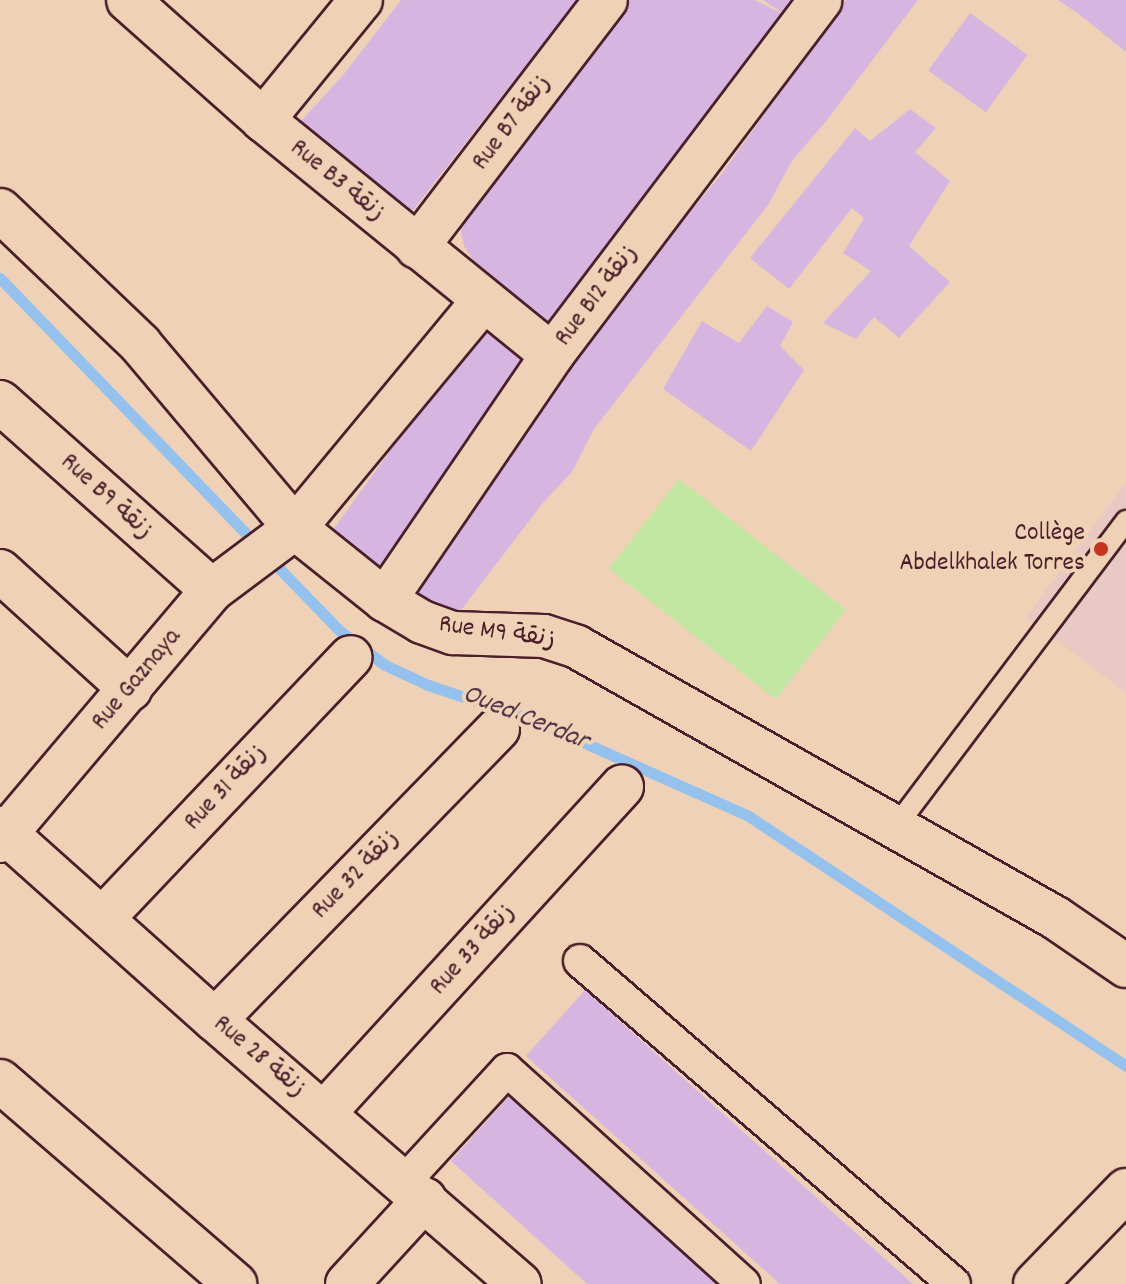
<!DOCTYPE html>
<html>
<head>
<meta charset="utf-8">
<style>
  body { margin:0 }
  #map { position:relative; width:1126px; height:1284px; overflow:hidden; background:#efd2b6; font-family:Dekko,"Playpen Sans Arabic",sans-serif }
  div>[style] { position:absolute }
  .built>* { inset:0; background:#e8c9c3 }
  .green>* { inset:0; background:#c1e7a2; transform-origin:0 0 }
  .stream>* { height:11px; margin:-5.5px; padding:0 5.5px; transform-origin:5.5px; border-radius:5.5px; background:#93c2ee }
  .building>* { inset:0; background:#d6b5e1; transform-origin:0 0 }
  .roads { filter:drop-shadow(2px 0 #4a1f2b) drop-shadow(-2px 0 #4a1f2b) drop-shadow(0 2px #4a1f2b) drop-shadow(0 -2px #4a1f2b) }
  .service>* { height:20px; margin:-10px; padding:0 10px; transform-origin:10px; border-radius:10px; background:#efd2b6 }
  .pedestrian>* { height:32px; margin:-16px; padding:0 16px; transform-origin:16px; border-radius:16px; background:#efd2b6 }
  .minor>* { height:42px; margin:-21px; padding:0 21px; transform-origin:21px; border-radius:21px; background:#efd2b6 }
  .dots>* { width:22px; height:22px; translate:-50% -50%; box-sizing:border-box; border:4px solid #efd2b6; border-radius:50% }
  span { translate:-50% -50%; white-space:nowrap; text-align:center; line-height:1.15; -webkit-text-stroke:8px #efd2b6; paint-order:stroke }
  .street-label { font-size:26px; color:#4a1f2b }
  .poi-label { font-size:26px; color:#4a1f2b }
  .right { translate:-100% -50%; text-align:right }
  .water-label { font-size:28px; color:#553748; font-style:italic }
</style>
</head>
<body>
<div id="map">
  <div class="built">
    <i style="clip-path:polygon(1126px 482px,1126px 693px,1026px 617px)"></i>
  </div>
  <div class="green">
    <i style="left:679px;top:479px;width:212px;height:114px;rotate:38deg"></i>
  </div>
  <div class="stream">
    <i style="left:0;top:278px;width:371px;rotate:46.1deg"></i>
    <i style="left:269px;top:558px;width:103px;rotate:45.8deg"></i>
    <i style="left:341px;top:632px;width:55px;rotate:36.9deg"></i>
    <i style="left:385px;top:665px;width:47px;rotate:24.9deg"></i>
    <i style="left:428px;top:685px;width:108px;rotate:18.3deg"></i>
    <i style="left:531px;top:719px;width:236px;rotate:24deg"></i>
    <i style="left:747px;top:815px;width:455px;rotate:33.5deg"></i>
  </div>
  <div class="building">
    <i style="clip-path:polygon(401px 0,577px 0,399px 228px,291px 132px,344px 74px)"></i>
    <i style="clip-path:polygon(630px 0,755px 0,787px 16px,763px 0,801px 0,658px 187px,625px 223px,598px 265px,573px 288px,544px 331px,495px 295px,464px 246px,460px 226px)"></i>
    <i style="clip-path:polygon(846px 0,918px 0,827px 120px,792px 161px,768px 205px,594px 429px,572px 472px,542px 504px,449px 626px,408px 594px,491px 464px,652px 257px,721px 175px)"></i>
    <i style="clip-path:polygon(1058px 0,1126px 0,1126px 52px,1080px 15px)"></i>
    <i style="left:970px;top:13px;width:71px;height:71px;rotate:36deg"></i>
    <i style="clip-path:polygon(910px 109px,936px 128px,915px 152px,950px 181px,909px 246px,950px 282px,899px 338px,874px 317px,856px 339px,823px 323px,871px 271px,843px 253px,864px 218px,852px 208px,789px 289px,750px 258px,855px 128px,870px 141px)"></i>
    <i style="clip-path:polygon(767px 306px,793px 322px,780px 346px,804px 370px,751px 451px,663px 389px,702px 321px,739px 343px)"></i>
    <i style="clip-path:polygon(488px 327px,535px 370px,400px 550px,369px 583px,319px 549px,403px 433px)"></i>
    <i style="clip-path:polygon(585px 990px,913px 1284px,780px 1284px,526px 1056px)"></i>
    <i style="clip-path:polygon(513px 1092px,727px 1284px,587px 1284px,451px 1161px)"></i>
  </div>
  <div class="roads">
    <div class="service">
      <i style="left:897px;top:825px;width:381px;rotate:-53deg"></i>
    </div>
    <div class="pedestrian">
      <i style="left:580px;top:961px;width:494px;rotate:40.8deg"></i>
      <i style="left:404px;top:1182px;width:152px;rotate:-47.4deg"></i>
      <i style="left:507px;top:1070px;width:319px;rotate:42.1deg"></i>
    </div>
    <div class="minor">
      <i style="left:128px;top:0;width:181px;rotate:41.6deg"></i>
      <i style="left:263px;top:120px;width:372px;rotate:39.1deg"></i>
      <i style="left:263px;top:120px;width:155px;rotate:-50.8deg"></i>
      <i style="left:0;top:210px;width:194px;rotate:43.7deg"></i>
      <i style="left:140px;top:344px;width:241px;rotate:49.9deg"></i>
      <i style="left:295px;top:528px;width:115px;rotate:38.7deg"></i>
      <i style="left:385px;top:600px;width:43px;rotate:30.7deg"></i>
      <i style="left:422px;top:622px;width:33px;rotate:20deg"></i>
      <i style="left:453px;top:633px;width:91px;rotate:1.9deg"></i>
      <i style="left:544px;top:636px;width:35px;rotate:18deg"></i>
      <i style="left:577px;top:647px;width:550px;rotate:29.5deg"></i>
      <i style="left:1056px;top:918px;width:85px;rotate:34.4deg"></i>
      <i style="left:417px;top:247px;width:311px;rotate:-52.6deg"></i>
      <i style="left:0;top:402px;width:283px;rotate:41.6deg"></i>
      <i style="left:0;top:571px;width:176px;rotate:42.2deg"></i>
      <i style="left:385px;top:600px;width:297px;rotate:-55.7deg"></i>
      <i style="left:552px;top:355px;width:445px;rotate:-52.9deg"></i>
      <i style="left:0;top:828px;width:288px;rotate:41.8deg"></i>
      <i style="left:215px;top:1020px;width:403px;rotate:40.9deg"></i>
      <i style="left:0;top:841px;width:329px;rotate:-49.8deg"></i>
      <i style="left:212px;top:590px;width:104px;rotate:-36.8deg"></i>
      <i style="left:295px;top:528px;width:295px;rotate:-50.4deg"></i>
      <i style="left:102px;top:919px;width:361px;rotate:-46.5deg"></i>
      <i style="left:215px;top:1020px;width:406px;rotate:-45.8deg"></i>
      <i style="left:0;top:1081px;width:311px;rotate:40.8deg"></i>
      <i style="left:324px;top:1113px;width:442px;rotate:-47.6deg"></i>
      <i style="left:347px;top:1284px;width:115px;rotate:-47.5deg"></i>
      <i style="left:1035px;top:1284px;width:131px;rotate:-45.9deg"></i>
    </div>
  </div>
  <div class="dots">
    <i style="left:1101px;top:549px;background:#c8321e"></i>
  </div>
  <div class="street-label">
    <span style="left:512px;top:123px;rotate:-53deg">Rue B7 زنقة</span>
    <span style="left:337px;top:181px;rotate:39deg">Rue B3 زنقة</span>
    <span style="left:597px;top:296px;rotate:-53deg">Rue B12 زنقة</span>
    <span style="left:106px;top:497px;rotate:42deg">Rue B9 زنقة</span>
    <span style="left:497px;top:633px;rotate:8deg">Rue M9 زنقة</span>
    <span style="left:137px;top:680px;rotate:-50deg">Rue Gaznaya</span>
    <span style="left:226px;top:788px;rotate:-47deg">Rue 31 زنقة</span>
    <span style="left:356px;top:875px;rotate:-46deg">Rue 32 زنقة</span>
    <span style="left:473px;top:950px;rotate:-48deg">Rue 33 زنقة</span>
    <span style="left:259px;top:1057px;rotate:40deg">Rue 28 زنقة</span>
  </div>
  <div class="poi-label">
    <span class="right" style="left:1085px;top:549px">Collège<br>Abdelkhalek Torres</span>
  </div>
  <div class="water-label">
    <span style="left:525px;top:719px;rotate:22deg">Oued Cerdar</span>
  </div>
</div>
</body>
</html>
